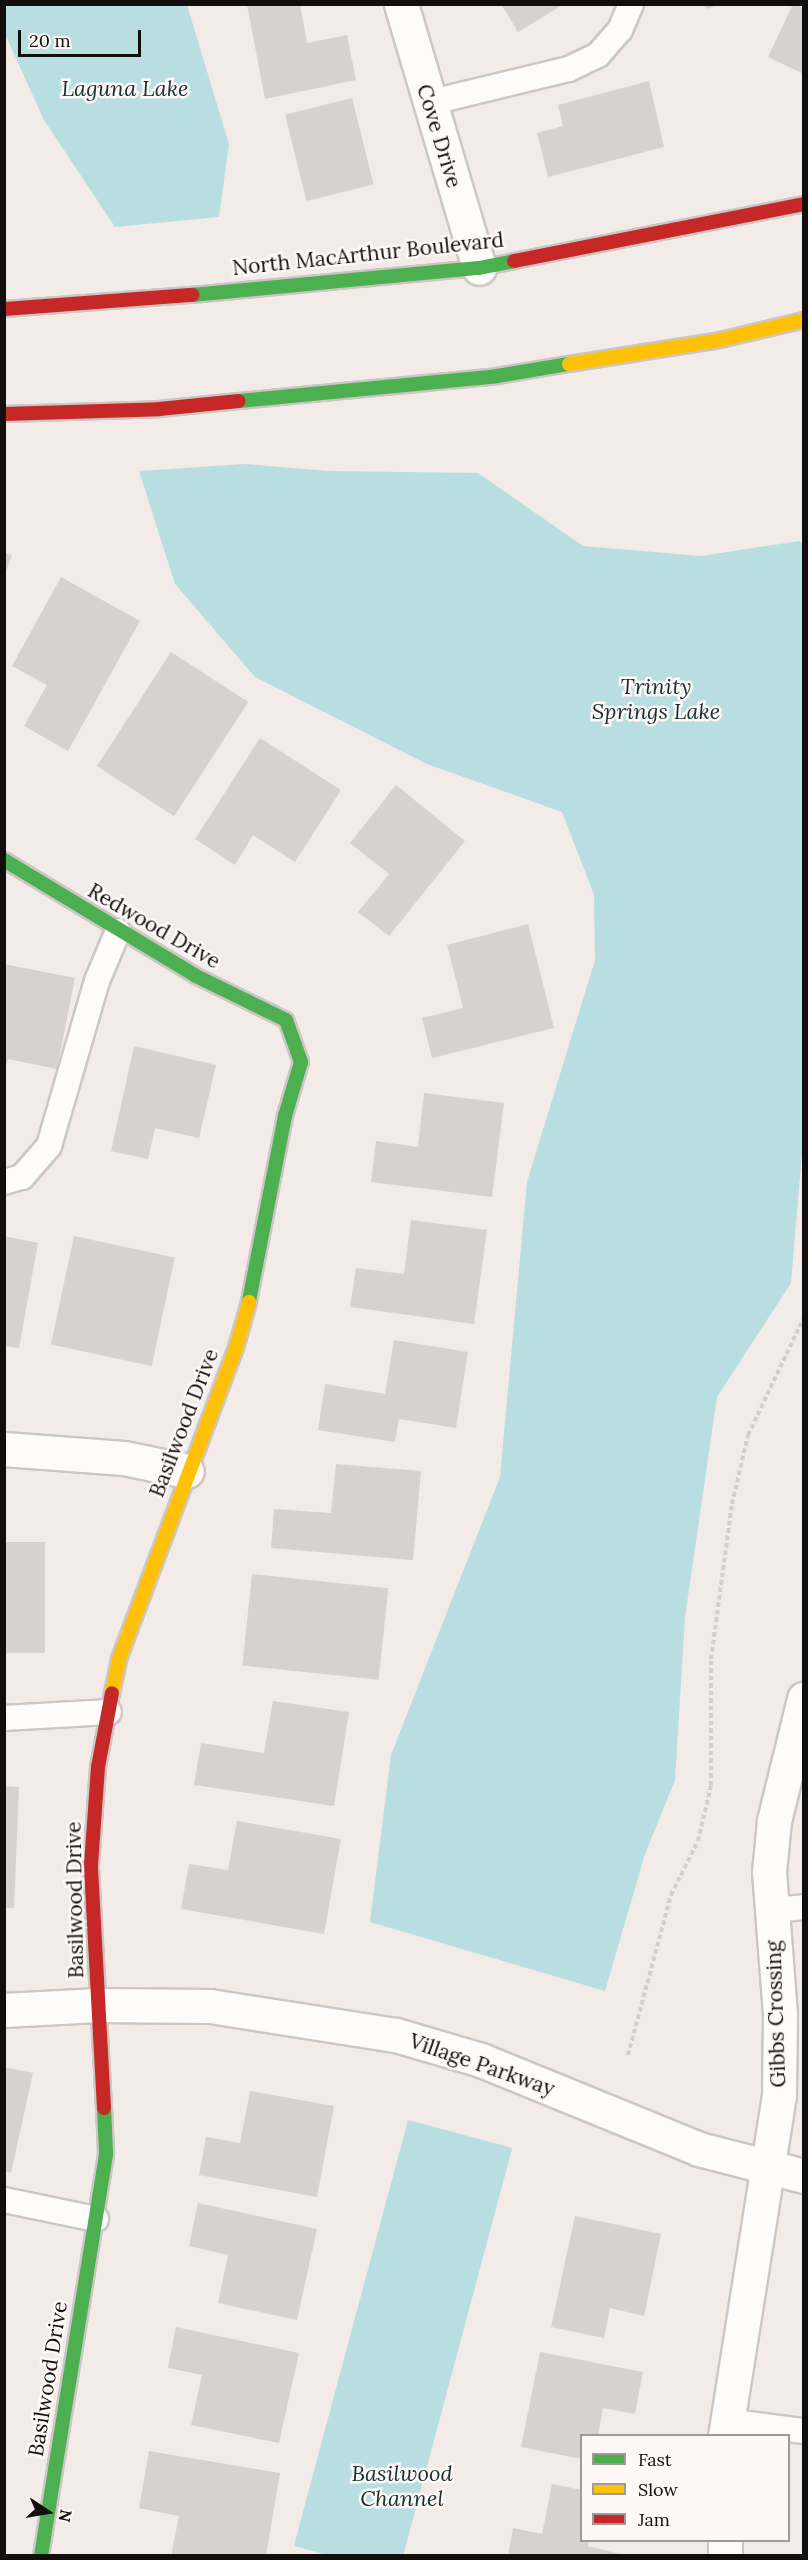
<!DOCTYPE html>
<html>
<head>
<meta charset="utf-8">
<style>
  body { margin:0 }
  #map { position:relative; width:808px; height:2560px; overflow:hidden; background:#f2ebe7; font-family:Lora,serif }
  div>[style] { position:absolute }
  .water>* { inset:0; background:#b9dee1; transform-origin:0 0 }
  .building>* { inset:0; background:#d8d2cf; transform-origin:0 0 }
  .path>* { height:4px; margin-top:-2px; transform-origin:0; background:repeating-linear-gradient(90deg,#d1cfce 0 4.5px,transparent 0 7.5px) }
  .roads { filter:drop-shadow(2px 0 #ccc7c4) drop-shadow(-2px 0 #ccc7c4) drop-shadow(0 2px #ccc7c4) drop-shadow(0 -2px #ccc7c4) }
  .lane>* { height:24px; margin:-12px; padding:0 12px; transform-origin:12px; border-radius:12px; background:#fdfcfb }
  .street>* { height:33px; margin:-16.5px; padding:0 16.5px; transform-origin:16.5px; border-radius:16.5px; background:#fdfcfb }
  .fast>* { height:14px; margin:-7px; padding:0 7px; transform-origin:7px; border-radius:7px; background:#4caf50 }
  .slow>* { height:14px; margin:-7px; padding:0 7px; transform-origin:7px; border-radius:7px; background:#ffc107 }
  .jam>* { height:14px; margin:-7px; padding:0 7px; transform-origin:7px; border-radius:7px; background:#c62828 }
  span { translate:-50% -50%; white-space:nowrap; text-align:center; line-height:1.15; -webkit-text-stroke:5px #fef9f6; paint-order:stroke }
  .street-label { font-size:21px; color:#120e0c }
  .water-label { font-size:22px; color:#143134; font-style:italic }
  .frame { position:absolute; inset:0; border:6px solid #120e0c; pointer-events:none }
  .legend { position:absolute; left:580px; top:2434px; width:210px; height:108px; box-sizing:border-box; background:#fef9f6; border:2px solid #a09b98; margin:0; padding:8px 10px; list-style:none; font-size:18px; color:#120e0c }
  .legend li { display:flex; align-items:center; gap:12px; height:30px }
  .legend b { width:30px; border:2px solid #a09b98 }
  .north { position:absolute; left:18px; top:2482px; width:60px; height:60px; -webkit-text-stroke:4px #fef9f6; paint-order:stroke; rotate:102deg; font-size:16px; font-weight:700; line-height:24px; text-align:center; color:#120e0c }
  .north::after { content:''; display:block; margin:auto; width:21px; height:27px; background:#120e0c; clip-path:polygon(50% 0,100% 100%,50% 72%,0 100%) }
  .scale { position:absolute; left:18px; top:30px; width:123px; height:27px; box-sizing:border-box; border:3px solid #120e0c; border-top:0; padding-left:8px; font-size:18px; line-height:21px; white-space:nowrap; color:#120e0c; -webkit-text-stroke:4px #fef9f6; paint-order:stroke }
</style>
</head>
<body>
<div id="map">
  <div class="water">
    <i style="clip-path:polygon(4px 5px,187px 5px,229px 144px,219px 217px,115px 227px,44px 120px,5px 34px)"></i>
    <i style="clip-path:polygon(245px 464px,329px 471px,478px 473px,583px 546px,701px 556px,799px 541px,803px 545px,804px 1129px,791px 1283px,717px 1397px,685px 1617px,675px 1780px,645px 1854px,605px 1991px,370px 1922px,391px 1755px,500px 1477px,527px 1182px,595px 960px,594px 895px,562px 812px,427px 764px,255px 677px,175px 584px,139px 471px)"></i>
    <i style="left:408px;top:2120px;width:108px;height:441px;rotate:15deg"></i>
  </div>
  <div class="building">
    <i style="clip-path:polygon(300px 4px,307px 43px,347px 35px,356px 80px,265px 99px,247px 5px)"></i>
    <i style="clip-path:polygon(501px 4px,564px 4px,518px 32px)"></i>
    <i style="clip-path:polygon(704px 4px,719px 4px,719px 5px,706px 9px)"></i>
    <i style="clip-path:polygon(793px 4px,804px 8px,804px 74px,768px 57px)"></i>
    <i style="clip-path:polygon(649px 81px,664px 147px,548px 177px,537px 133px,563px 126px,558px 105px)"></i>
    <i style="left:352px;top:98px;width:89px;height:69px;rotate:76deg"></i>
    <i style="clip-path:polygon(4px 553px,12px 555px,5px 574px,4px 574px)"></i>
    <i style="clip-path:polygon(61px 577px,140px 621px,68px 751px,24px 726px,47px 685px,12px 666px)"></i>
    <i style="left:171px;top:652px;width:92px;height:136px;rotate:33deg"></i>
    <i style="clip-path:polygon(260px 738px,341px 790px,295px 862px,253px 835px,235px 865px,195px 839px)"></i>
    <i style="clip-path:polygon(396px 785px,465px 841px,389px 936px,358px 912px,389px 874px,350px 843px)"></i>
    <i style="clip-path:polygon(528px 924px,554px 1028px,432px 1058px,422px 1018px,463px 1008px,447px 945px)"></i>
    <i style="clip-path:polygon(4px 964px,75px 978px,57px 1069px,8px 1059px,4px 1071px)"></i>
    <i style="clip-path:polygon(134px 1046px,216px 1065px,199px 1138px,155px 1128px,148px 1159px,111px 1151px)"></i>
    <i style="clip-path:polygon(424px 1093px,504px 1103px,492px 1197px,371px 1182px,376px 1141px,418px 1147px)"></i>
    <i style="clip-path:polygon(411px 1220px,487px 1230px,474px 1324px,350px 1307px,356px 1268px,404px 1274px)"></i>
    <i style="clip-path:polygon(4px 1236px,38px 1243px,19px 1348px,4px 1346px)"></i>
    <i style="left:74px;top:1236px;width:103px;height:111px;rotate:12deg"></i>
    <i style="clip-path:polygon(394px 1340px,468px 1352px,456px 1428px,399px 1419px,395px 1442px,318px 1430px,325px 1384px,385px 1394px)"></i>
    <i style="clip-path:polygon(336px 1464px,421px 1471px,413px 1560px,271px 1548px,274px 1509px,331px 1513px)"></i>
    <i style="left:4px;top:1542px;width:41px;height:111px"></i>
    <i style="left:252px;top:1574px;width:137px;height:92px;rotate:6deg"></i>
    <i style="clip-path:polygon(273px 1701px,349px 1712px,334px 1806px,194px 1785px,201px 1743px,264px 1753px)"></i>
    <i style="clip-path:polygon(4px 1786px,19px 1787px,14px 1908px,4px 1908px)"></i>
    <i style="clip-path:polygon(237px 1821px,341px 1839px,324px 1934px,181px 1909px,189px 1864px,228px 1870px)"></i>
    <i style="clip-path:polygon(4px 2067px,33px 2073px,11px 2173px,4px 2171px)"></i>
    <i style="clip-path:polygon(250px 2091px,334px 2106px,317px 2197px,199px 2175px,206px 2137px,240px 2143px)"></i>
    <i style="clip-path:polygon(198px 2203px,317px 2229px,297px 2320px,218px 2303px,228px 2255px,189px 2246px)"></i>
    <i style="clip-path:polygon(575px 2216px,661px 2234px,644px 2316px,610px 2308px,604px 2338px,551px 2327px)"></i>
    <i style="clip-path:polygon(176px 2327px,299px 2353px,279px 2443px,191px 2425px,202px 2375px,168px 2368px)"></i>
    <i style="clip-path:polygon(540px 2352px,643px 2372px,635px 2414px,603px 2408px,598px 2436px,582px 2436px,582px 2459px,521px 2447px)"></i>
    <i style="clip-path:polygon(149px 2451px,280px 2473px,266px 2556px,171px 2556px,179px 2516px,139px 2508px)"></i>
    <i style="clip-path:polygon(552px 2484px,582px 2490px,582px 2540px,589px 2540px,588px 2546px,628px 2556px,508px 2556px,513px 2528px,542px 2534px)"></i>
  </div>
  <div class="path">
    <i style="left:628px;top:2055px;width:166px;rotate:-75deg"></i>
    <i style="left:671px;top:1895px;width:60px;rotate:-63.4deg"></i>
    <i style="left:698px;top:1841px;width:57px;rotate:-76.9deg"></i>
    <i style="left:711px;top:1785px;width:126px;rotate:-90deg"></i>
    <i style="left:711px;top:1659px;width:156px;rotate:-82.3deg"></i>
    <i style="left:732px;top:1504px;width:71px;rotate:-76.9deg"></i>
    <i style="left:748px;top:1435px;width:131px;rotate:-64.6deg"></i>
  </div>
  <div class="roads">
    <div class="lane">
      <i style="left:428px;top:103px;width:145px;rotate:-13.6deg"></i>
      <i style="left:569px;top:69px;width:32px;rotate:-26deg"></i>
      <i style="left:598px;top:55px;width:33px;rotate:-49deg"></i>
      <i style="left:620px;top:30px;width:28px;rotate:-67deg"></i>
      <i style="left:4px;top:1182px;width:19px;rotate:-16deg"></i>
      <i style="left:22px;top:1177px;width:41px;rotate:-48.9deg"></i>
      <i style="left:49px;top:1146px;width:172px;rotate:-73.8deg"></i>
      <i style="left:97px;top:981px;width:54px;rotate:-67.2deg"></i>
      <i style="left:4px;top:1718px;width:105px;rotate:-3.3deg"></i>
      <i style="left:772px;top:1910px;width:32px;rotate:-5deg"></i>
      <i style="left:4px;top:2200px;width:94px;rotate:11.7deg"></i>
      <i style="left:725px;top:2421px;width:80px;rotate:7.2deg"></i>
    </div>
    <div class="street">
      <i style="left:401px;top:4px;width:275px;rotate:73.5deg"></i>
      <i style="left:4px;top:1449px;width:120px;rotate:4.3deg"></i>
      <i style="left:124px;top:1458px;width:64px;rotate:11.7deg"></i>
      <i style="left:4px;top:2010px;width:94px;rotate:-3deg"></i>
      <i style="left:98px;top:2005px;width:112px;rotate:0.5deg"></i>
      <i style="left:210px;top:2006px;width:188px;rotate:8.9deg"></i>
      <i style="left:396px;top:2035px;width:89px;rotate:16.4deg"></i>
      <i style="left:481px;top:2060px;width:235px;rotate:22.2deg"></i>
      <i style="left:699px;top:2149px;width:108px;rotate:14.4deg"></i>
      <i style="left:725px;top:2436px;width:344px;rotate:-81deg"></i>
      <i style="left:779px;top:2096px;width:82px;rotate:-89.3deg"></i>
      <i style="left:780px;top:2014px;width:142px;rotate:-94.4deg"></i>
      <i style="left:769px;top:1872px;width:51px;rotate:-84.4deg"></i>
      <i style="left:774px;top:1821px;width:126px;rotate:-76.2deg"></i>
      <i style="left:725px;top:2540px;width:16px;rotate:90deg"></i>
    </div>
    <div class="fast">
      <i style="left:192px;top:295px;width:288px;rotate:-5.4deg"></i>
      <i style="left:479px;top:268px;width:36px;rotate:-11deg"></i>
      <i style="left:239px;top:401px;width:259px;rotate:-5.5deg"></i>
      <i style="left:497px;top:376px;width:73px;rotate:-9.5deg"></i>
      <i style="left:4px;top:860px;width:224px;rotate:31.1deg"></i>
      <i style="left:196px;top:976px;width:100px;rotate:26.1deg"></i>
      <i style="left:286px;top:1020px;width:45px;rotate:70.3deg"></i>
      <i style="left:301px;top:1062px;width:56px;rotate:106.5deg"></i>
      <i style="left:285px;top:1116px;width:189px;rotate:101deg"></i>
      <i style="left:41px;top:2556px;width:408px;rotate:-80.8deg"></i>
      <i style="left:106px;top:2153px;width:45px;rotate:-92.5deg"></i>
    </div>
    <div class="slow">
      <i style="left:569px;top:364px;width:153px;rotate:-9deg"></i>
      <i style="left:720px;top:340px;width:86px;rotate:-13.4deg"></i>
      <i style="left:112px;top:1693px;width:35px;rotate:-78deg"></i>
      <i style="left:119px;top:1659px;width:332px;rotate:-69.4deg"></i>
      <i style="left:236px;top:1348px;width:48px;rotate:-74.2deg"></i>
    </div>
    <div class="jam">
      <i style="left:514px;top:261px;width:296px;rotate:-11.1deg"></i>
      <i style="left:4px;top:309px;width:189px;rotate:-4.3deg"></i>
      <i style="left:4px;top:414px;width:155px;rotate:-1.8deg"></i>
      <i style="left:159px;top:409px;width:80px;rotate:-5.7deg"></i>
      <i style="left:104px;top:2108px;width:243px;rotate:-93.1deg"></i>
      <i style="left:91px;top:1865px;width:98px;rotate:-85.9deg"></i>
      <i style="left:98px;top:1767px;width:75px;rotate:-79.3deg"></i>
    </div>
  </div>
  <div class="street-label">
    <span style="left:439px;top:136px;rotate:73deg">Cove Drive</span>
    <span style="left:368px;top:254px;rotate:-6deg">North MacArthur Boulevard</span>
    <span style="left:154px;top:926px;rotate:30deg">Redwood Drive</span>
    <span style="left:184px;top:1423px;rotate:-69deg">Basilwood Drive</span>
    <span style="left:75px;top:1900px;rotate:-91deg">Basilwood Drive</span>
    <span style="left:776px;top:2014px;rotate:-92deg">Gibbs Crossing</span>
    <span style="left:482px;top:2065px;rotate:19deg">Village Parkway</span>
    <span style="left:48px;top:2379px;rotate:-81deg">Basilwood Drive</span>
  </div>
  <div class="water-label">
    <span style="left:125px;top:89px">Laguna Lake</span>
    <span style="left:656px;top:699px">Trinity<br>Springs Lake</span>
    <span style="left:402px;top:2486px">Basilwood<br>Channel</span>
  </div>
  <div class="frame"></div>
  <ul class="legend">
  <li><b style="height:8px;background:#4caf50"></b>Fast</li>
  <li><b style="height:8px;background:#ffc107"></b>Slow</li>
  <li><b style="height:8px;background:#c62828"></b>Jam</li>
  </ul>
  <div class="north">N</div>
  <div class="scale">20 m</div>
</div>
</body>
</html>
